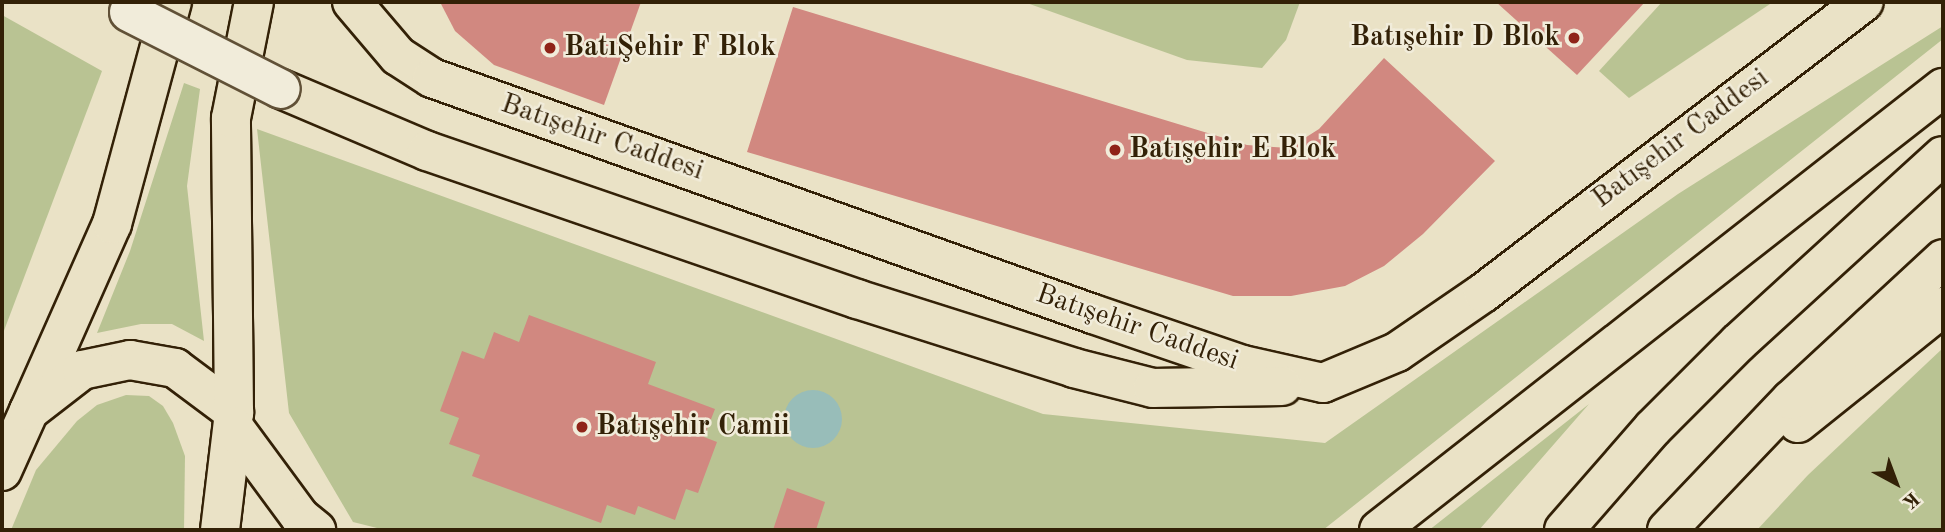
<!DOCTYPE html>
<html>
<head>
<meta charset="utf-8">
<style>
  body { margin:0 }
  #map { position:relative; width:1945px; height:532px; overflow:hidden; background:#eae2c6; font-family:"Old Standard TT",serif }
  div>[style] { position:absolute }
  .green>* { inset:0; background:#b9c393 }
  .water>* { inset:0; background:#98bdb9 }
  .round { border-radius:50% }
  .building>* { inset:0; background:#d18880 }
  .roads { filter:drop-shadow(2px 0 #332107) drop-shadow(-2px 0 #332107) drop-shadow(0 2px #332107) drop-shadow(0 -2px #332107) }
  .primary>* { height:38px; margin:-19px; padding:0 19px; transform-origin:19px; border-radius:19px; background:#eae2c6 }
  .highway>* { height:38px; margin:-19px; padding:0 19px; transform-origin:19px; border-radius:19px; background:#eae2c6 }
  .bridges { filter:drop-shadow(2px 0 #615137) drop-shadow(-2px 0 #615137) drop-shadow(0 2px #615137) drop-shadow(0 -2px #615137) }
  .street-bridge>* { height:38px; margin:-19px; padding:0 19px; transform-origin:19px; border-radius:19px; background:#f1ecda }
  .dots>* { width:19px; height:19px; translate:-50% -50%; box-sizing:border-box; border:4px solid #f1ecda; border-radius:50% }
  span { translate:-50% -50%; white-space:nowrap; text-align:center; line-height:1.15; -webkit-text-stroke:5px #f1ecda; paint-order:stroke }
  .poi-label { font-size:28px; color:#332107; font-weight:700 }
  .right { translate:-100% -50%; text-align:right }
  .left { translate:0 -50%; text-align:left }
  .street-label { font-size:28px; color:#332107 }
  .frame { position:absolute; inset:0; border:4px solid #332107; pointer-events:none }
  .north { position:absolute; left:1861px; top:448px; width:70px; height:70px; -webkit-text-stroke:5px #f1ecda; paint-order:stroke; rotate:139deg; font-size:19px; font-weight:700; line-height:28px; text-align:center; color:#332107 }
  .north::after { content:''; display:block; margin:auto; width:24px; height:32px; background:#332107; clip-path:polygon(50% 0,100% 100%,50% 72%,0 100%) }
</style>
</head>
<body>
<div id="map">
  <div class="green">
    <i style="clip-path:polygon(1024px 2px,1300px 2px,1286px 40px,1262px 68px,1187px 60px)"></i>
    <i style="clip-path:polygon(1662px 2px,1773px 2px,1629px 98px,1599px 71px)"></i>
    <i style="clip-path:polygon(2px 15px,102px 71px,2px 336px)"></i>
    <i style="clip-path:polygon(1943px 26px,1943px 39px,1323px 530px,385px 530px,353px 522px,289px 413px,257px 129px,1043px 414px,1325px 443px,1678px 194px)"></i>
    <i style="clip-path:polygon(184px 83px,200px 89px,187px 186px,204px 341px,172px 324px,141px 324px,97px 333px,130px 251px)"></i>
    <i style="clip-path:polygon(1943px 348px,1943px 530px,1757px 530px,1808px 475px)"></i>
    <i style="clip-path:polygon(126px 395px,149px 396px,163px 406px,173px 423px,185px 456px,184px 530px,11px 530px,36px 470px,77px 421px,97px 405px)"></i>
    <i style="clip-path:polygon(1589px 404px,1479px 530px,1429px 530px,1433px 527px)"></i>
  </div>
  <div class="water">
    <i class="round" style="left:784px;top:390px;width:58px;height:58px"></i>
  </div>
  <div class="building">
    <i style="clip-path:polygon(440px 2px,641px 2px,604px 105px,494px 65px,455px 31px)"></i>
    <i style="clip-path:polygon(1496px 2px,1645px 2px,1577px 75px)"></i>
    <i style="clip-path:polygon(793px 7px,1247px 145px,1289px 148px,1319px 129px,1384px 58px,1495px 161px,1423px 234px,1384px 266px,1345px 286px,1291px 296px,1233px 296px,747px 152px)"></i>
    <i style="clip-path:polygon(529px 315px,656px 362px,648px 384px,715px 409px,704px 437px,717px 442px,698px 493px,686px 489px,675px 520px,638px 506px,635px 515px,607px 505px,601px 523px,472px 476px,480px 455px,449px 444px,459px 418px,440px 411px,462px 351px,484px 359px,494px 332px,519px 342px)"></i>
    <i style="clip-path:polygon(787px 488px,825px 502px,816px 530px,773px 530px)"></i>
  </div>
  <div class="roads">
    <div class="primary">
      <i style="left:352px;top:2px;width:71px;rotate:49.6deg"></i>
      <i style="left:398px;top:56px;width:40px;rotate:32.9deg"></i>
      <i style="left:432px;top:78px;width:702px;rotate:19.65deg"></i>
      <i style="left:1093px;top:314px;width:158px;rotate:18.8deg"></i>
      <i style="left:1243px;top:365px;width:82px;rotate:12.7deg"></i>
      <i style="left:1323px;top:383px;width:80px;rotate:-22.7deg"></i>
      <i style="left:1397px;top:352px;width:104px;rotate:-34.5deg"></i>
      <i style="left:1483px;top:293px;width:479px;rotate:-37.4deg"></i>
      <i style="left:281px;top:89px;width:159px;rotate:23deg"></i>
      <i style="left:427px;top:151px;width:455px;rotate:19deg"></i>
      <i style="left:857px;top:299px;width:228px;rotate:17.6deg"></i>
      <i style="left:1074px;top:368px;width:81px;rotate:14.2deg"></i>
      <i style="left:1153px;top:388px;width:129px;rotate:-0.9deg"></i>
      <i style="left:29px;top:411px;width:205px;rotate:-66.1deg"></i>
      <i style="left:112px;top:224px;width:230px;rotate:-74.9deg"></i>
      <i style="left:2px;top:471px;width:66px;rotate:-65.8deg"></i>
      <i style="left:29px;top:411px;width:67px;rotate:-37.7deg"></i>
      <i style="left:82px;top:370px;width:49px;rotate:-11.8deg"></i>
      <i style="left:130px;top:360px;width:46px;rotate:10.1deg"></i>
      <i style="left:175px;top:368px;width:74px;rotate:36.7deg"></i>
      <i style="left:220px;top:530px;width:119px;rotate:-83.2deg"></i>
      <i style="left:234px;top:412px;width:294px;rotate:-90.6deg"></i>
      <i style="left:231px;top:118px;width:118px;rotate:-78.8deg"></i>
    </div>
    <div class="highway">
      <i style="left:1798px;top:423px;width:186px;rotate:-38.7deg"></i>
      <i style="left:233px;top:426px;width:113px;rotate:53.6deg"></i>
      <i style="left:300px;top:517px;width:21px;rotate:39deg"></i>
      <i style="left:1379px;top:530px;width:717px;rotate:-38.09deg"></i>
      <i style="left:1564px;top:530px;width:135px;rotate:-48.9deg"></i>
      <i style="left:1653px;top:428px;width:120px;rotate:-45deg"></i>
      <i style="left:1738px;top:343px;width:277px;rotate:-42.4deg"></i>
      <i style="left:1667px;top:530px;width:180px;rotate:-46.4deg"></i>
      <i style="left:1791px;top:400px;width:207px;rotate:-42.8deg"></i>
    </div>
  </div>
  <div class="bridges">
    <div class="street-bridge">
      <i style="left:129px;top:12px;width:170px;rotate:26.9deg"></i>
    </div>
  </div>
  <div class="dots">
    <i style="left:1574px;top:38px;background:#8f2418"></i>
    <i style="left:550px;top:48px;background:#8f2418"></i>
    <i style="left:1115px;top:150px;background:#8f2418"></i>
    <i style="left:582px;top:427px;background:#8f2418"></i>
  </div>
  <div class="poi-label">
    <span class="right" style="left:1560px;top:38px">Batışehir D Blok</span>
    <span class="left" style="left:564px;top:48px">BatıŞehir F Blok</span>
    <span class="left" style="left:1129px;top:150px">Batışehir E Blok</span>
    <span class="left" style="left:596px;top:427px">Batışehir Camii</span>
  </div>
  <div class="street-label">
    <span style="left:602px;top:138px;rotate:19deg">Batışehir Caddesi</span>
    <span style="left:1681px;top:139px;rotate:-37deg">Batışehir Caddesi</span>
    <span style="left:1137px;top:328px;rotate:19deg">Batışehir Caddesi</span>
  </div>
  <div class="frame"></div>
  <div class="north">K</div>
</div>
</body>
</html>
